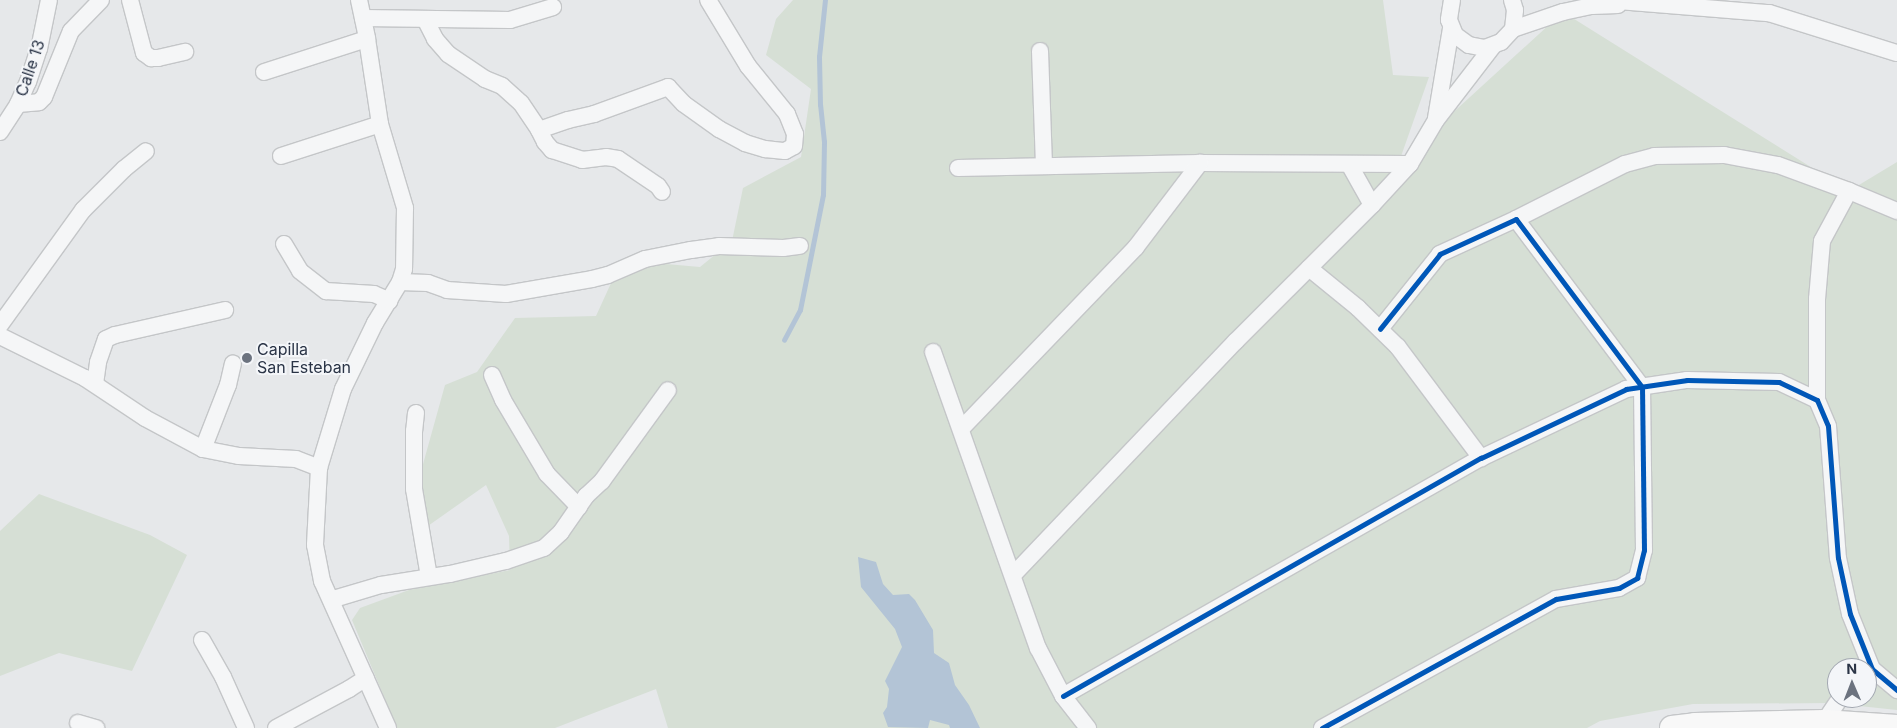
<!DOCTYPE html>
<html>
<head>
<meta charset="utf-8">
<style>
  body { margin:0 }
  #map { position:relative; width:1897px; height:728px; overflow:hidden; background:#e6e8ea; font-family:Inter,sans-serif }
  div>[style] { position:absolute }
  .green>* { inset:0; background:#d6dfd5 }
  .water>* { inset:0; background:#b3c4d6 }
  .stream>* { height:4.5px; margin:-2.25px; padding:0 2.25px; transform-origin:2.25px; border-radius:2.25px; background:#b3c4d6 }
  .roads { filter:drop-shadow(1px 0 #c4c6c8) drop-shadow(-1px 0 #c4c6c8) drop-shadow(0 1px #c4c6c8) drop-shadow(0 -1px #c4c6c8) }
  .street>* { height:16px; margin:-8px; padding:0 8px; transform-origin:8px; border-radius:8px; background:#f5f6f7 }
  .secondary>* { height:24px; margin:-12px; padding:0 12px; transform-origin:12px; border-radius:12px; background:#f8f8f8 }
  .cycleway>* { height:5px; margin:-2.5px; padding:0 2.5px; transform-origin:2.5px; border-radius:2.5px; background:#0057b8 }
  .dots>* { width:14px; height:14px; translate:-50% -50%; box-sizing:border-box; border:2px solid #f4f6f9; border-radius:50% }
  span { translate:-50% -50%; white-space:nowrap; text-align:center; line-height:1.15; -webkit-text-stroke:4px #f4f6f9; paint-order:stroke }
  .street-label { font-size:16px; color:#2a3446 }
  .poi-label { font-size:16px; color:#2a3446 }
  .left { translate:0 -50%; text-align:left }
  .north { position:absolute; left:1827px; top:658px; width:50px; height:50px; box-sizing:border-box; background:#f4f6f9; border:1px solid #a3a8b1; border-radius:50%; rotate:359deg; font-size:14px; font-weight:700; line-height:20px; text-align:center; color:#2a3446 }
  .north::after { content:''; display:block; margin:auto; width:18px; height:22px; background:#6c737f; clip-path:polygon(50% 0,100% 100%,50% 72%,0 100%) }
</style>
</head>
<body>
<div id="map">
  <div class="green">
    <i style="clip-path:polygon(evenodd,793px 0,1383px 0,1393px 75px,1429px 77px,1399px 162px,1563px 12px,1849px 191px,1897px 162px,1897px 710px,1831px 703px,1693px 704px,1600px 721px,1587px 728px,668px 728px,656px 689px,555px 728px,397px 728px,352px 620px,360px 608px,409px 590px,510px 570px,509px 536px,486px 485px,418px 533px,415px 493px,445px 385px,477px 372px,515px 318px,596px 316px,612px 281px,632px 261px,700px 267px,732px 241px,743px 188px,801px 157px,811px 89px,766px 55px,776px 19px,793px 0,1837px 668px,1867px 668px,1867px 698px,1837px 698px,1837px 668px)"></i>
    <i style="clip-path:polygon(39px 494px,150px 535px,187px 555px,132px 671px,59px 653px,0 676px,0 531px)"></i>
  </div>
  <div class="water">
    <i style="clip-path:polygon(858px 557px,876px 562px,883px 584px,893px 595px,909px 594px,915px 600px,933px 630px,934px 653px,949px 663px,955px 685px,969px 705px,980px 728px,950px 728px,949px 725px,930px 720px,928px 728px,888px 727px,883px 713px,887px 707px,889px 689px,885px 681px,902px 647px,895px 629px,861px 587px)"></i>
  </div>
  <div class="stream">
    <i style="left:784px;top:340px;width:34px;rotate:-62deg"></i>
    <i style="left:800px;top:310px;width:117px;rotate:-78.7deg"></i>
    <i style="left:823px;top:195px;width:53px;rotate:-88.9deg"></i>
    <i style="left:824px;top:142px;width:37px;rotate:-96deg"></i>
    <i style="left:820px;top:105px;width:48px;rotate:-91.2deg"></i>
    <i style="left:819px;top:57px;width:57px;rotate:-84deg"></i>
  </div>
  <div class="roads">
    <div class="street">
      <i style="left:130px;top:0;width:55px;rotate:75.2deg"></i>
      <i style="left:144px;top:53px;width:9px;rotate:36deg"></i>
      <i style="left:151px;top:58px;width:7px"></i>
      <i style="left:158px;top:58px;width:28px;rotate:-13deg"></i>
      <i style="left:359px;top:0;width:40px;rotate:78deg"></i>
      <i style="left:367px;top:39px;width:86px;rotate:81.3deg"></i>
      <i style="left:380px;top:124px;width:88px;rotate:73.4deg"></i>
      <i style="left:405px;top:208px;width:61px;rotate:90.9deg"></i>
      <i style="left:404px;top:269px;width:14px;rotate:107deg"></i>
      <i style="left:400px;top:282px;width:48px;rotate:121.4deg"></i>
      <i style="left:375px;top:323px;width:73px;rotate:115.9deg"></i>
      <i style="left:343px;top:389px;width:83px;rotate:106.9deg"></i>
      <i style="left:319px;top:468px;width:77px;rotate:93deg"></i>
      <i style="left:315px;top:545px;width:37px;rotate:79deg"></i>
      <i style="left:322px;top:581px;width:161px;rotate:65.8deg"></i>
      <i style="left:1452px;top:0;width:20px;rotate:99deg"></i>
      <i style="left:1449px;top:20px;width:16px;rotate:68deg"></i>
      <i style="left:1455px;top:35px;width:17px;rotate:36deg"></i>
      <i style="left:1469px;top:45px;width:16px;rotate:11deg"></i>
      <i style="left:1485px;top:48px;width:17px;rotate:-21deg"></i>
      <i style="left:1501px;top:42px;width:18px;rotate:-47deg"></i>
      <i style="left:1513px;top:29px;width:19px;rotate:-84deg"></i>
      <i style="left:1515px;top:10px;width:10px;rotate:-107deg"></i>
      <i style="left:1606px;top:0;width:164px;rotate:4.6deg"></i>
      <i style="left:1769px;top:13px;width:134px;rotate:17.4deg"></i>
      <i style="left:363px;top:18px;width:147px;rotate:0.8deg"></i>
      <i style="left:510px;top:20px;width:45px;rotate:-16.8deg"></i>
      <i style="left:425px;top:19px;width:22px;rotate:63deg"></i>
      <i style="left:435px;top:39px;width:20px;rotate:49deg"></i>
      <i style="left:448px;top:54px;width:45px;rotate:34deg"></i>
      <i style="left:485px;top:79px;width:18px;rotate:22deg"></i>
      <i style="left:502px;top:86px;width:25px;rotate:42deg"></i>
      <i style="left:521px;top:103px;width:32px;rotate:56deg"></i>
      <i style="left:539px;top:130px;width:31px;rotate:-19deg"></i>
      <i style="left:568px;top:120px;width:27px;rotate:-13deg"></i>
      <i style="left:594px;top:114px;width:79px;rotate:-20deg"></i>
      <i style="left:668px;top:87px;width:23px;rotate:47deg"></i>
      <i style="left:684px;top:104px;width:43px;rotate:35.5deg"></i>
      <i style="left:719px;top:129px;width:30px;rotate:28deg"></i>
      <i style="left:745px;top:143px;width:21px;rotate:17deg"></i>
      <i style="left:765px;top:149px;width:20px;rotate:6deg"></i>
      <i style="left:785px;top:151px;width:10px;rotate:-29deg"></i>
      <i style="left:794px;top:146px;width:12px;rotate:-85deg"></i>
      <i style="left:795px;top:134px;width:22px;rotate:-112deg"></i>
      <i style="left:787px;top:114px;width:62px;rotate:-129.1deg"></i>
      <i style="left:748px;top:66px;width:77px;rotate:-121.2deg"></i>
      <i style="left:1513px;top:29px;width:53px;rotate:-18.8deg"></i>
      <i style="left:1563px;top:12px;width:30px;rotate:-12deg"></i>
      <i style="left:1592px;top:6px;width:26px;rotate:-2deg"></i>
      <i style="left:1040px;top:51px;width:115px;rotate:88deg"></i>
      <i style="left:264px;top:72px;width:108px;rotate:-17.8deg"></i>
      <i style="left:18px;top:104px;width:21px;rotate:-5deg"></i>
      <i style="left:39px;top:102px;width:7px;rotate:-45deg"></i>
      <i style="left:44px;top:97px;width:71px;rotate:-67.8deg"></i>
      <i style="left:71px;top:31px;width:43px;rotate:-45.9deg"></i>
      <i style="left:1436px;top:118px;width:91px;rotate:-80.5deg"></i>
      <i style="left:539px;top:130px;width:13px;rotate:63deg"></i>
      <i style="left:545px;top:142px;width:11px;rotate:49deg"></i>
      <i style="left:552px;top:150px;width:32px;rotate:18deg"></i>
      <i style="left:582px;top:160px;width:24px;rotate:-7deg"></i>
      <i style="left:606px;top:157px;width:12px;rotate:9deg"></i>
      <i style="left:618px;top:159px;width:48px;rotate:34deg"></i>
      <i style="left:658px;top:186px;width:7px;rotate:56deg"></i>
      <i style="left:0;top:132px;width:33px;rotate:-57deg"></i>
      <i style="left:18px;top:104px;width:24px;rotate:-66deg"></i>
      <i style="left:28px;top:82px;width:35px;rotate:-72deg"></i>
      <i style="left:39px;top:49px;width:50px;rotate:-78.5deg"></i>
      <i style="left:281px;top:156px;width:104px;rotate:-17.9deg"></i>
      <i style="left:1349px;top:164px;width:47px;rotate:60.7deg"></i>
      <i style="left:958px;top:168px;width:242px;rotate:-1.2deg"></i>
      <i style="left:1200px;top:163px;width:210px;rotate:0.3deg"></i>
      <i style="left:1849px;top:191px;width:52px;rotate:22.6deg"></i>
      <i style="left:1516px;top:219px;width:122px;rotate:-26.8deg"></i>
      <i style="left:1625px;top:164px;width:30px;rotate:-15deg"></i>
      <i style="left:1654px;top:156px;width:70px;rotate:-0.8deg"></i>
      <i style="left:1724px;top:155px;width:55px;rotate:10.5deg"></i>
      <i style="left:1778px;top:165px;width:76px;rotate:20.1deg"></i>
      <i style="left:1849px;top:191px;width:57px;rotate:118.4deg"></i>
      <i style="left:1822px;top:241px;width:58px;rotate:94.9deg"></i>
      <i style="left:1817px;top:299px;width:101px;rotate:90deg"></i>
      <i style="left:284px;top:244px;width:31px;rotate:59deg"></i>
      <i style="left:300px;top:271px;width:33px;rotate:38deg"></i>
      <i style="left:326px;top:291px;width:48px;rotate:3.6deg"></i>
      <i style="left:374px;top:294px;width:17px;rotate:24deg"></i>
      <i style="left:1309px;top:268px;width:63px;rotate:39.2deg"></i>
      <i style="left:1358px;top:308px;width:56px;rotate:44.3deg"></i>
      <i style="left:1398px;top:347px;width:139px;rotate:53.2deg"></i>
      <i style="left:400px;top:282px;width:28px;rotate:2deg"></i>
      <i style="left:428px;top:283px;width:20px;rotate:20deg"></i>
      <i style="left:447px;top:290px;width:59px;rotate:3.9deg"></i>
      <i style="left:506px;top:294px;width:87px;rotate:-9.9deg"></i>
      <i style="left:592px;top:279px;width:16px;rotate:-14deg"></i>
      <i style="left:608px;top:275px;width:40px;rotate:-23.4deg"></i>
      <i style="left:645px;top:259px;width:47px;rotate:-11.1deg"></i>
      <i style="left:691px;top:250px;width:28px;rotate:-8deg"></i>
      <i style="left:719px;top:246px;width:64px;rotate:1.8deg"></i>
      <i style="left:783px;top:248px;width:17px;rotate:-7deg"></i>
      <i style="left:0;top:325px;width:142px;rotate:-54.2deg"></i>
      <i style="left:83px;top:210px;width:58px;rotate:-45deg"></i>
      <i style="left:124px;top:169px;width:28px;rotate:-39deg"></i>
      <i style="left:0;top:336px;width:95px;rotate:26.3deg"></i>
      <i style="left:85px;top:378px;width:72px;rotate:33.7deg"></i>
      <i style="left:145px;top:418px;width:66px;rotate:28.1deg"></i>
      <i style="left:203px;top:449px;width:37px;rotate:11deg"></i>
      <i style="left:239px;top:456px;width:57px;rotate:3deg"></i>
      <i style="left:296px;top:459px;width:25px;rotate:21deg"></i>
      <i style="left:933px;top:352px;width:314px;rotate:70.5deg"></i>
      <i style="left:1038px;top:648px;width:54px;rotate:62.5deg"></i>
      <i style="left:1063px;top:696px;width:41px;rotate:52deg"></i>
      <i style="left:492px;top:375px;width:27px;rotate:66deg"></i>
      <i style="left:503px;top:400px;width:86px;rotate:59.3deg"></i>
      <i style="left:547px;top:474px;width:46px;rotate:45.9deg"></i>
      <i style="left:95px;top:384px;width:22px;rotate:-82deg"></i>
      <i style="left:98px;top:362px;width:24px;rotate:-71deg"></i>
      <i style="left:106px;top:339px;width:10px;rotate:-24deg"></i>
      <i style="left:115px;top:335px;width:113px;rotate:-12.8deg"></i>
      <i style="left:416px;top:413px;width:18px;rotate:96deg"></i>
      <i style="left:414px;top:431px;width:58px;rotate:90deg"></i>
      <i style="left:414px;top:489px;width:89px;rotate:80.3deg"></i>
      <i style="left:962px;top:428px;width:251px;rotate:-46.1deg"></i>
      <i style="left:1136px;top:247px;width:106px;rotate:-52.7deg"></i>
      <i style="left:203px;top:449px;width:69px;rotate:-68.7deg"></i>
      <i style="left:228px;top:385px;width:22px;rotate:-77deg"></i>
      <i style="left:1014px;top:574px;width:322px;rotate:-46.4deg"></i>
      <i style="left:1236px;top:341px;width:192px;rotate:-45deg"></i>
      <i style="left:1372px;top:205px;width:56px;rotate:-47.2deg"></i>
      <i style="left:1410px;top:164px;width:51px;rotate:-59.4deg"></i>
      <i style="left:1436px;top:120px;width:93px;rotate:-52.4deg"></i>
      <i style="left:332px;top:602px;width:6px;rotate:-39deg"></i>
      <i style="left:337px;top:598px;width:46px;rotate:-16.5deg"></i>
      <i style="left:381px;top:585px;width:70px;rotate:-9.1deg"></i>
      <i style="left:450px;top:574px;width:57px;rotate:-13.1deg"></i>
      <i style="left:506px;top:561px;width:40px;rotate:-18.9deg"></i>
      <i style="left:544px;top:548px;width:23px;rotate:-43deg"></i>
      <i style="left:561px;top:532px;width:44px;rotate:-55.2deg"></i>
      <i style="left:586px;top:496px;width:22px;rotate:-43deg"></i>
      <i style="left:602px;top:481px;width:112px;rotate:-54deg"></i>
      <i style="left:202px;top:640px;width:43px;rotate:60.4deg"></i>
      <i style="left:223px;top:677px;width:56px;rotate:65.7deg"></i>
      <i style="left:1063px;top:696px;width:481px;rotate:-29.7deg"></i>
      <i style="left:1481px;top:458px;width:161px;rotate:-25.4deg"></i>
      <i style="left:1626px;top:389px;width:62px;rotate:-8.4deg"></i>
      <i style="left:1687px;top:380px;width:92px;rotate:1.2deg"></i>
      <i style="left:1779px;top:382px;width:42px;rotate:25.3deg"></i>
      <i style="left:1817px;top:400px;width:28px;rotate:67deg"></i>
      <i style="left:1828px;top:426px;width:132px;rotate:85.7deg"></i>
      <i style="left:1838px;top:558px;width:57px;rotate:77.9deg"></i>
      <i style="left:1850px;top:614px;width:59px;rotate:68.2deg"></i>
      <i style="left:1872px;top:669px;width:33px;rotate:40deg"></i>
      <i style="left:1824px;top:722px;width:29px;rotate:-56deg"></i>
      <i style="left:78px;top:723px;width:19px;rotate:16deg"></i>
      <i style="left:276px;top:728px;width:83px;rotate:-28.1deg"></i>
      <i style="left:349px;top:689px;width:20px;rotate:-33deg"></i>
      <i style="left:1322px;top:728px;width:267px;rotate:-28.9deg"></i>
      <i style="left:1556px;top:599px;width:64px;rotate:-9.9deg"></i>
      <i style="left:1619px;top:588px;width:21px;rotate:-29deg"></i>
      <i style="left:1637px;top:578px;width:29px;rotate:-76deg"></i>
      <i style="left:1644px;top:550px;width:163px;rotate:-90.7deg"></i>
      <i style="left:1642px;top:387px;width:210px;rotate:-126.9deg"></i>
      <i style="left:1516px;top:219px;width:84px;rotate:155.3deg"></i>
      <i style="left:1440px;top:254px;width:96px;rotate:128.7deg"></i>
    </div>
    <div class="secondary">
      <i style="left:1672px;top:728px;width:23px;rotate:-7deg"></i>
      <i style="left:1695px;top:725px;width:129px;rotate:-1.3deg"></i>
      <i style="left:1824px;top:722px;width:73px;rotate:3.9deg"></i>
    </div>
  </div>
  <div class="cycleway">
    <i style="left:1063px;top:696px;width:481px;rotate:-29.7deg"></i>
    <i style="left:1481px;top:458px;width:161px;rotate:-25.4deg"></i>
    <i style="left:1626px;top:389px;width:62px;rotate:-8.4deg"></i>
    <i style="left:1687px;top:380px;width:92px;rotate:1.2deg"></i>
    <i style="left:1779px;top:382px;width:42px;rotate:25.3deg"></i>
    <i style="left:1817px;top:400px;width:28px;rotate:67deg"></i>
    <i style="left:1828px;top:426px;width:132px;rotate:85.7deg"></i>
    <i style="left:1838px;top:558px;width:57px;rotate:77.9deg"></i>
    <i style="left:1850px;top:614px;width:59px;rotate:68.2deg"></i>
    <i style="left:1872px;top:669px;width:33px;rotate:40deg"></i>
    <i style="left:1322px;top:728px;width:267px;rotate:-28.9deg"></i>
    <i style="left:1556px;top:599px;width:64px;rotate:-9.9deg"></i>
    <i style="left:1619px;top:588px;width:21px;rotate:-29deg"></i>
    <i style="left:1637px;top:578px;width:29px;rotate:-76deg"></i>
    <i style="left:1644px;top:550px;width:163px;rotate:-90.7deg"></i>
    <i style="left:1642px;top:387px;width:210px;rotate:-126.9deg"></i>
    <i style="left:1516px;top:219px;width:84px;rotate:155.3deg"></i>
    <i style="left:1440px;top:254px;width:96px;rotate:128.7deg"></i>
  </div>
  <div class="dots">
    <i style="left:247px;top:358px;background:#6c737f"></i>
  </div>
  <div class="street-label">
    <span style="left:30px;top:68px;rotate:-71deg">Calle 13</span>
  </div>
  <div class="poi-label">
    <span class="left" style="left:257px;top:358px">Capilla<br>San Esteban</span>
  </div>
  <div class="north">N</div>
</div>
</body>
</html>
